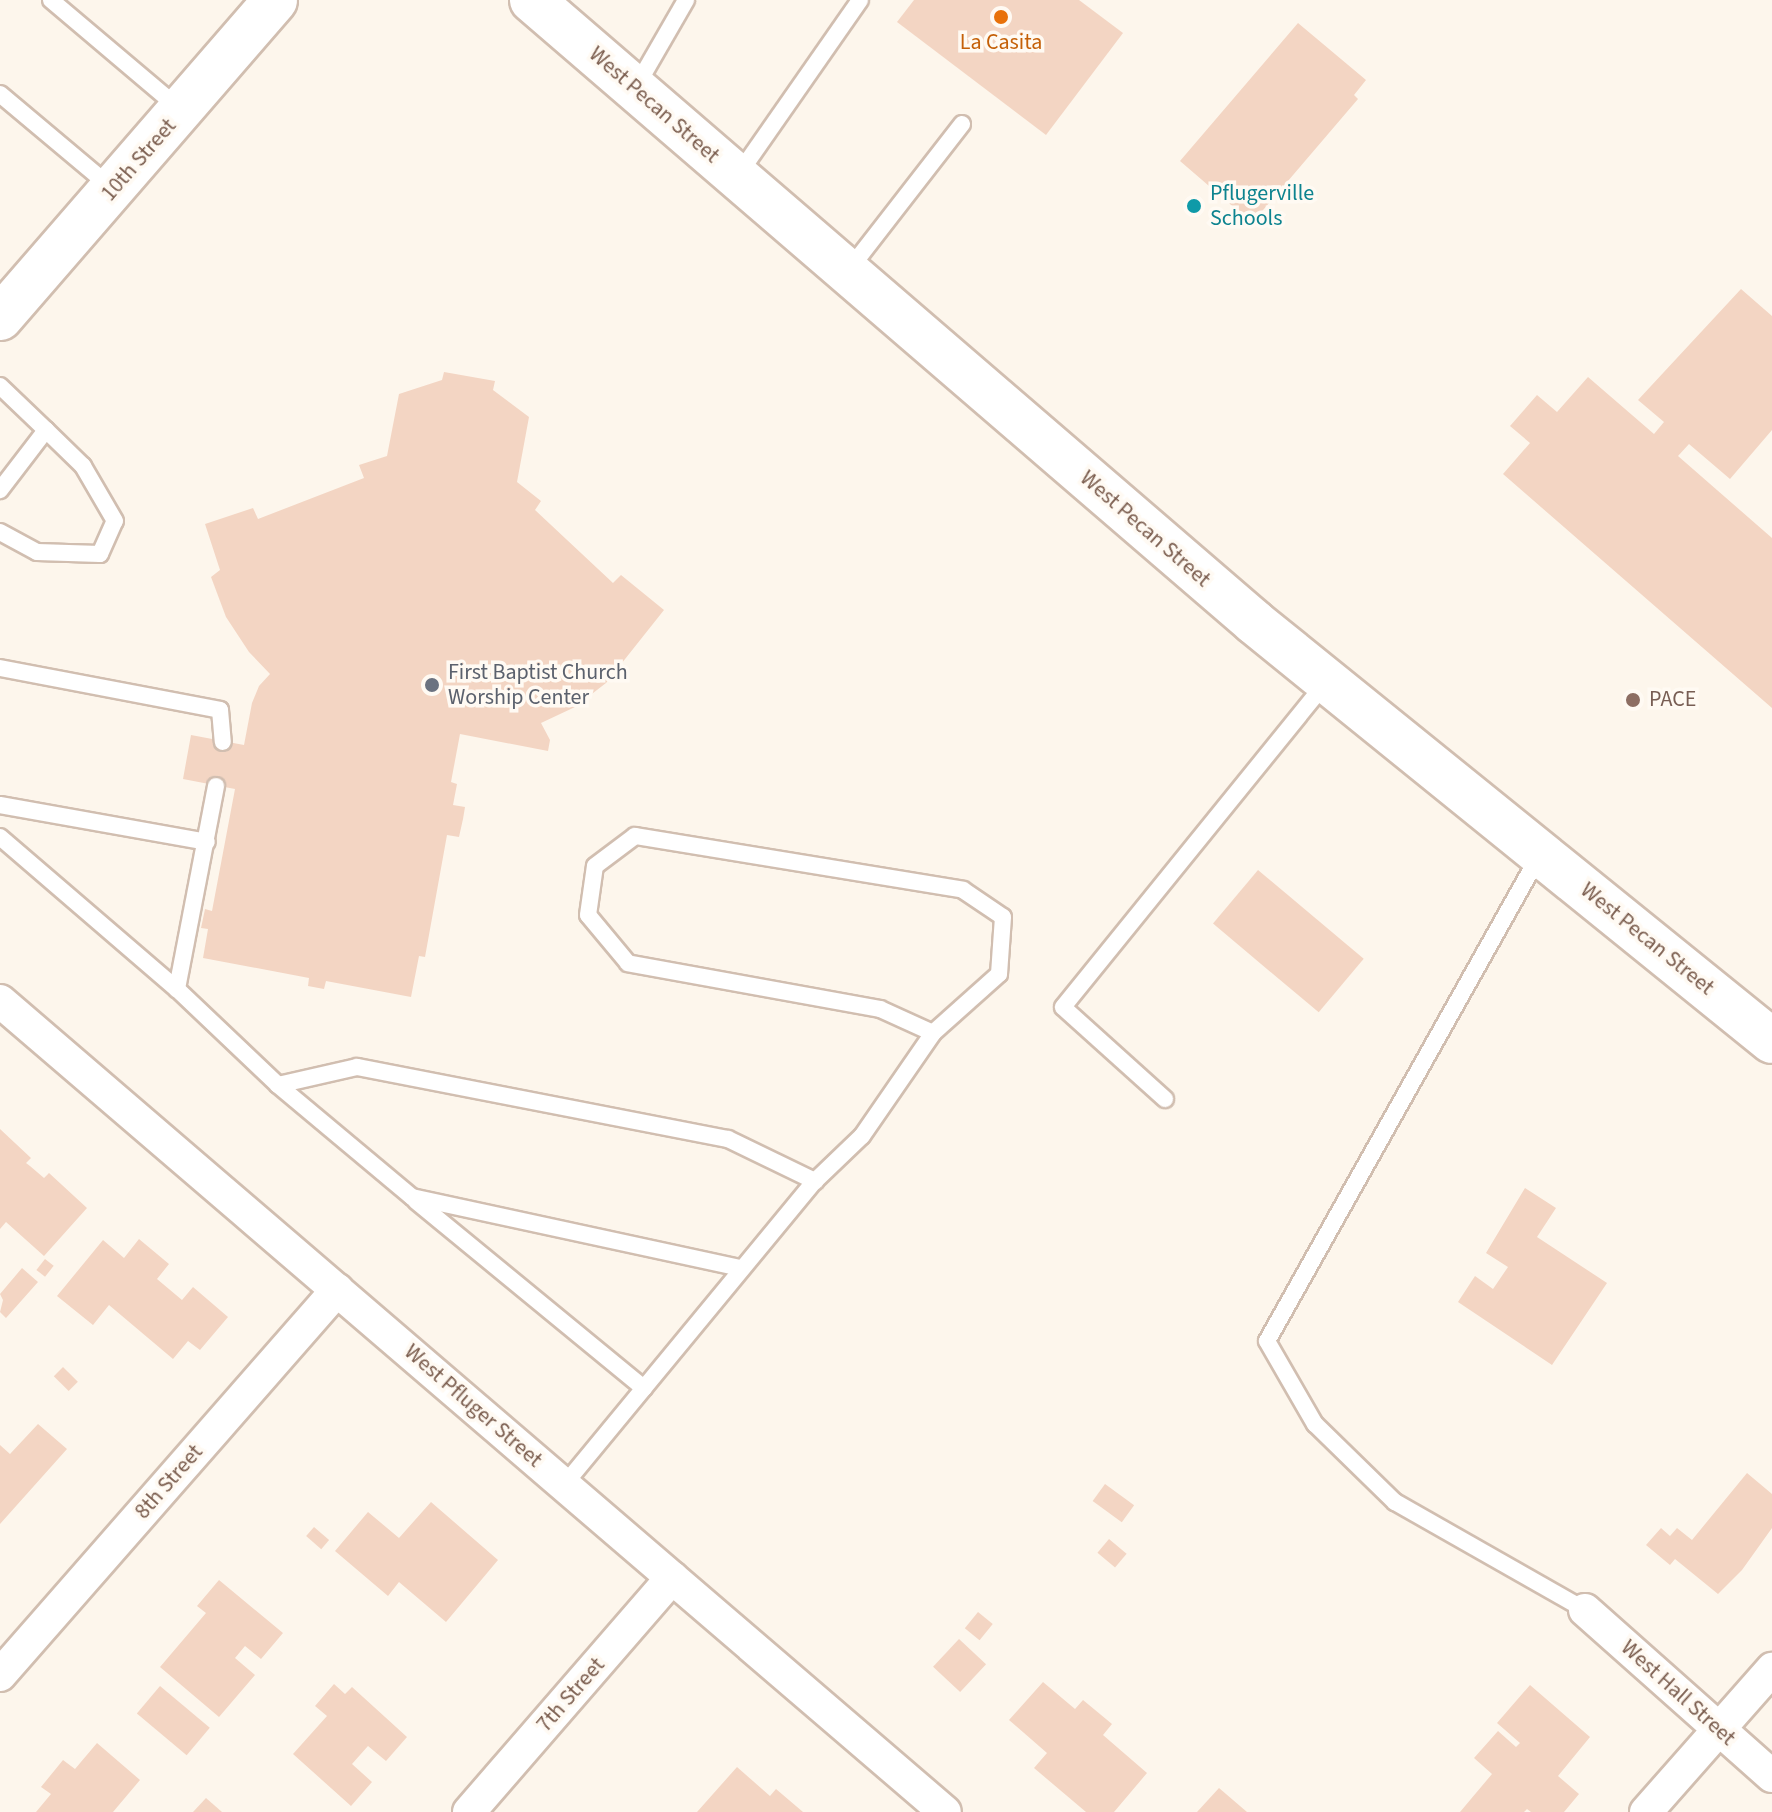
<!DOCTYPE html>
<html>
<head>
<meta charset="utf-8">
<style>
  body { margin:0 }
  #map { position:relative; width:1772px; height:1812px; overflow:hidden; background:#fdf6ec; font-family:"Source Sans 3",sans-serif }
  div>[style] { position:absolute }
  .building>* { inset:0; background:#f3d5c3; transform-origin:0 0 }
  .roads { filter:drop-shadow(2px 0 #d1beb0) drop-shadow(-2px 0 #d1beb0) drop-shadow(0 2px #d1beb0) drop-shadow(0 -2px #d1beb0) }
  .lane>* { height:16px; margin:-8px; padding:0 8px; transform-origin:8px; border-radius:8px; background:#fff }
  .street>* { height:32px; margin:-16px; padding:0 16px; transform-origin:16px; border-radius:16px; background:#fff }
  .secondary>* { height:44px; margin:-22px; padding:0 22px; transform-origin:22px; border-radius:22px; background:#fff }
  .dots>* { width:22px; height:22px; translate:-50% -50%; box-sizing:border-box; border:4px solid #fffaf3; border-radius:50% }
  span { translate:-50% -50%; white-space:nowrap; text-align:center; line-height:1.15; -webkit-text-stroke:7px #fffaf3; paint-order:stroke }
  .food-label { font-size:22px; color:#c56008 }
  .street-label { font-size:22px; color:#7a5c4d }
  .culture-label { font-size:22px; color:#0d838f }
  .left { translate:0 -50%; text-align:left }
  .worship-label { font-size:22px; color:#5b616d }
  .education-label { font-size:22px; color:#785e54 }
</style>
</head>
<body>
<div id="map">
  <div class="building">
    <i style="clip-path:polygon(914px 0,1079px 0,1123px 33px,1046px 135px,897px 22px)"></i>
    <i style="clip-path:polygon(1298px 23px,1366px 80px,1354px 95px,1358px 99px,1252px 223px,1180px 161px)"></i>
    <i style="clip-path:polygon(1741px 289px,1772px 316px,1772px 430px,1730px 479px,1689px 444px,1678px 456px,1772px 538px,1772px 708px,1503px 474px,1530px 443px,1510px 426px,1537px 395px,1557px 412px,1588px 377px,1654px 434px,1664px 422px,1638px 400px)"></i>
    <i style="clip-path:polygon(444px 372px,495px 381px,493px 390px,529px 417px,517px 482px,541px 501px,535px 510px,613px 583px,621px 575px,664px 610px,606px 683px,575px 707px,541px 723px,550px 740px,548px 751px,460px 734px,451px 782px,457px 784px,453px 805px,465px 807px,463px 819px,459px 837px,447px 835px,425px 957px,419px 956px,411px 997px,326px 981px,324px 989px,308px 986px,309px 978px,203px 958px,208px 929px,201px 928px,205px 909px,212px 911px,235px 789px,183px 779px,191px 735px,244px 745px,252px 703px,259px 686px,270px 674px,249px 652px,226px 617px,211px 577px,220px 570px,205px 524px,253px 508px,258px 519px,364px 478px,359px 465px,387px 456px,399px 394px,442px 380px)"></i>
    <i style="left:1258px;top:870px;width:138px;height:70px;rotate:40deg"></i>
    <i style="clip-path:polygon(0 1129px,31px 1158px,26px 1163px,30px 1166px,44px 1178px,49px 1173px,87px 1208px,44px 1256px,6px 1222px,0 1229px)"></i>
    <i style="clip-path:polygon(1525px 1188px,1556px 1208px,1537px 1237px,1607px 1283px,1552px 1365px,1458px 1302px,1475px 1276px,1493px 1289px,1508px 1267px,1486px 1253px)"></i>
    <i style="clip-path:polygon(139px 1239px,169px 1264px,157px 1279px,182px 1300px,193px 1287px,228px 1317px,200px 1350px,188px 1341px,173px 1359px,109px 1305px,93px 1325px,57px 1296px,103px 1240px,124px 1258px)"></i>
    <i style="left:45px;top:1259px;width:11px;height:14px;rotate:38deg"></i>
    <i style="clip-path:polygon(22px 1268px,38px 1282px,6px 1318px,0 1312px,3px 1300px,0 1294px)"></i>
    <i style="left:63px;top:1367px;width:21px;height:13px;rotate:45deg"></i>
    <i style="clip-path:polygon(38px 1424px,67px 1449px,0 1524px,0 1445px,10px 1454px)"></i>
    <i style="clip-path:polygon(1747px 1473px,1772px 1494px,1772px 1528px,1742px 1570px,1718px 1594px,1675px 1559px,1670px 1565px,1646px 1545px,1661px 1528px,1670px 1536px,1677px 1528px,1692px 1540px)"></i>
    <i style="left:1105px;top:1484px;width:36px;height:21px;rotate:36deg"></i>
    <i style="clip-path:polygon(431px 1502px,498px 1560px,446px 1622px,399px 1582px,388px 1596px,335px 1551px,368px 1512px,399px 1538px)"></i>
    <i style="left:314px;top:1527px;width:20px;height:12px;rotate:41deg"></i>
    <i style="left:1109px;top:1539px;width:23px;height:18px;rotate:40deg"></i>
    <i style="clip-path:polygon(219px 1580px,283px 1633px,261px 1659px,245px 1646px,235px 1658px,255px 1675px,219px 1717px,160px 1667px,206px 1613px,197px 1606px)"></i>
    <i style="left:978px;top:1612px;width:19px;height:21px;rotate:39deg"></i>
    <i style="left:959px;top:1639px;width:37px;height:38px;rotate:43deg"></i>
    <i style="clip-path:polygon(1043px 1682px,1075px 1709px,1083px 1700px,1112px 1724px,1103px 1735px,1147px 1773px,1114px 1812px,1086px 1812px,1034px 1768px,1047px 1753px,1009px 1720px)"></i>
    <i style="clip-path:polygon(334px 1684px,345px 1694px,352px 1687px,407px 1737px,386px 1761px,368px 1746px,352px 1764px,372px 1782px,351px 1806px,293px 1754px,327px 1716px,315px 1706px)"></i>
    <i style="clip-path:polygon(1530px 1685px,1590px 1737px,1558px 1776px,1579px 1794px,1564px 1812px,1531px 1812px,1527px 1809px,1524px 1812px,1460px 1812px,1492px 1774px,1474px 1758px,1498px 1731px,1516px 1747px,1520px 1743px,1497px 1723px)"></i>
    <i style="left:160px;top:1686px;width:65px;height:36px;rotate:40deg"></i>
    <i style="clip-path:polygon(97px 1743px,140px 1780px,113px 1812px,36px 1812px,51px 1794px,41px 1787px,63px 1760px,75px 1769px)"></i>
    <i style="clip-path:polygon(737px 1767px,770px 1796px,776px 1789px,803px 1812px,697px 1812px)"></i>
    <i style="clip-path:polygon(1219px 1788px,1247px 1812px,1197px 1812px)"></i>
    <i style="clip-path:polygon(206px 1798px,222px 1812px,193px 1812px)"></i>
  </div>
  <div class="roads">
    <div class="lane">
      <i style="left:51px;top:0;width:169px;rotate:40.2deg"></i>
      <i style="left:637px;top:85px;width:98px;rotate:-60deg"></i>
      <i style="left:0;top:94px;width:146px;rotate:40deg"></i>
      <i style="left:738px;top:175px;width:213px;rotate:-55.1deg"></i>
      <i style="left:848px;top:271px;width:186px;rotate:-52.2deg"></i>
      <i style="left:0;top:386px;width:64px;rotate:43.7deg"></i>
      <i style="left:46px;top:430px;width:76px;rotate:127.5deg"></i>
      <i style="left:0;top:532px;width:42px;rotate:28.4deg"></i>
      <i style="left:37px;top:552px;width:63px;rotate:1.8deg"></i>
      <i style="left:100px;top:554px;width:36px;rotate:-66deg"></i>
      <i style="left:115px;top:521px;width:64px;rotate:-120.2deg"></i>
      <i style="left:83px;top:466px;width:52px;rotate:-135.8deg"></i>
      <i style="left:0;top:668px;width:224px;rotate:10.8deg"></i>
      <i style="left:220px;top:710px;width:32px;rotate:85deg"></i>
      <i style="left:216px;top:786px;width:207px;rotate:100.9deg"></i>
      <i style="left:177px;top:989px;width:139px;rotate:43.5deg"></i>
      <i style="left:278px;top:1085px;width:81px;rotate:-12.8deg"></i>
      <i style="left:357px;top:1067px;width:378px;rotate:11deg"></i>
      <i style="left:728px;top:1139px;width:97px;rotate:25.8deg"></i>
      <i style="left:0;top:805px;width:210px;rotate:10.1deg"></i>
      <i style="left:0;top:837px;width:233px;rotate:40.7deg"></i>
      <i style="left:1539px;top:856px;width:556px;rotate:119.28deg"></i>
      <i style="left:1267px;top:1341px;width:96px;rotate:60deg"></i>
      <i style="left:1315px;top:1424px;width:112px;rotate:44.3deg"></i>
      <i style="left:1395px;top:1502px;width:219px;rotate:29.6deg"></i>
      <i style="left:278px;top:1085px;width:175px;rotate:39.9deg"></i>
      <i style="left:412px;top:1197px;width:337px;rotate:12.2deg"></i>
      <i style="left:1165px;top:1099px;width:137px;rotate:-138deg"></i>
      <i style="left:1063px;top:1007px;width:418px;rotate:-51deg"></i>
      <i style="left:416px;top:1201px;width:295px;rotate:39.4deg"></i>
      <i style="left:564px;top:1485px;width:394px;rotate:-50.5deg"></i>
      <i style="left:815px;top:1181px;width:65px;rotate:-43.8deg"></i>
      <i style="left:862px;top:1136px;width:125px;rotate:-55.4deg"></i>
      <i style="left:933px;top:1033px;width:58px;rotate:-155.6deg"></i>
      <i style="left:880px;top:1009px;width:256px;rotate:-169.7deg"></i>
      <i style="left:628px;top:963px;width:62px;rotate:-129.8deg"></i>
      <i style="left:588px;top:915px;width:49px;rotate:-81.9deg"></i>
      <i style="left:595px;top:866px;width:50px;rotate:-36.9deg"></i>
      <i style="left:635px;top:836px;width:332px;rotate:9.3deg"></i>
      <i style="left:963px;top:890px;width:48px;rotate:34deg"></i>
      <i style="left:1003px;top:917px;width:57px;rotate:94deg"></i>
      <i style="left:999px;top:974px;width:89px;rotate:138.2deg"></i>
    </div>
    <div class="street">
      <i style="left:0;top:1001px;width:1245px;rotate:40.64deg"></i>
      <i style="left:1585px;top:1610px;width:250px;rotate:41.6deg"></i>
      <i style="left:0;top:1675px;width:512px;rotate:-48.8deg"></i>
      <i style="left:469px;top:1812px;width:310px;rotate:-49.1deg"></i>
      <i style="left:1646px;top:1812px;width:191px;rotate:-48.6deg"></i>
    </div>
    <div class="secondary">
      <i style="left:532px;top:0;width:953px;rotate:40.74deg"></i>
      <i style="left:1254px;top:622px;width:666px;rotate:38.97deg"></i>
      <i style="left:0;top:318px;width:420px;rotate:-49.1deg"></i>
    </div>
  </div>
  <div class="dots">
    <i style="left:1001px;top:17px;background:#e8710a"></i>
    <i style="left:1194px;top:206px;background:#0f9aa8"></i>
    <i style="left:432px;top:685px;background:#6b7280"></i>
    <i style="left:1633px;top:700px;background:#8d6e63"></i>
  </div>
  <div class="food-label">
    <span style="left:1001px;top:43px">La Casita</span>
  </div>
  <div class="street-label">
    <span style="left:654px;top:105px;rotate:41deg">West Pecan Street</span>
    <span style="left:139px;top:160px;rotate:-49deg">10th Street</span>
    <span style="left:1145px;top:529px;rotate:41deg">West Pecan Street</span>
    <span style="left:1647px;top:939px;rotate:39deg">West Pecan Street</span>
    <span style="left:473px;top:1406px;rotate:41deg">West Pfluger Street</span>
    <span style="left:169px;top:1482px;rotate:-49deg">8th Street</span>
    <span style="left:1678px;top:1693px;rotate:42deg">West Hall Street</span>
    <span style="left:571px;top:1695px;rotate:-49deg">7th Street</span>
  </div>
  <div class="culture-label">
    <span class="left" style="left:1210px;top:206px">Pflugerville<br>Schools</span>
  </div>
  <div class="worship-label">
    <span class="left" style="left:448px;top:685px">First Baptist Church<br>Worship Center</span>
  </div>
  <div class="education-label">
    <span class="left" style="left:1649px;top:700px">PACE</span>
  </div>
</div>
</body>
</html>
